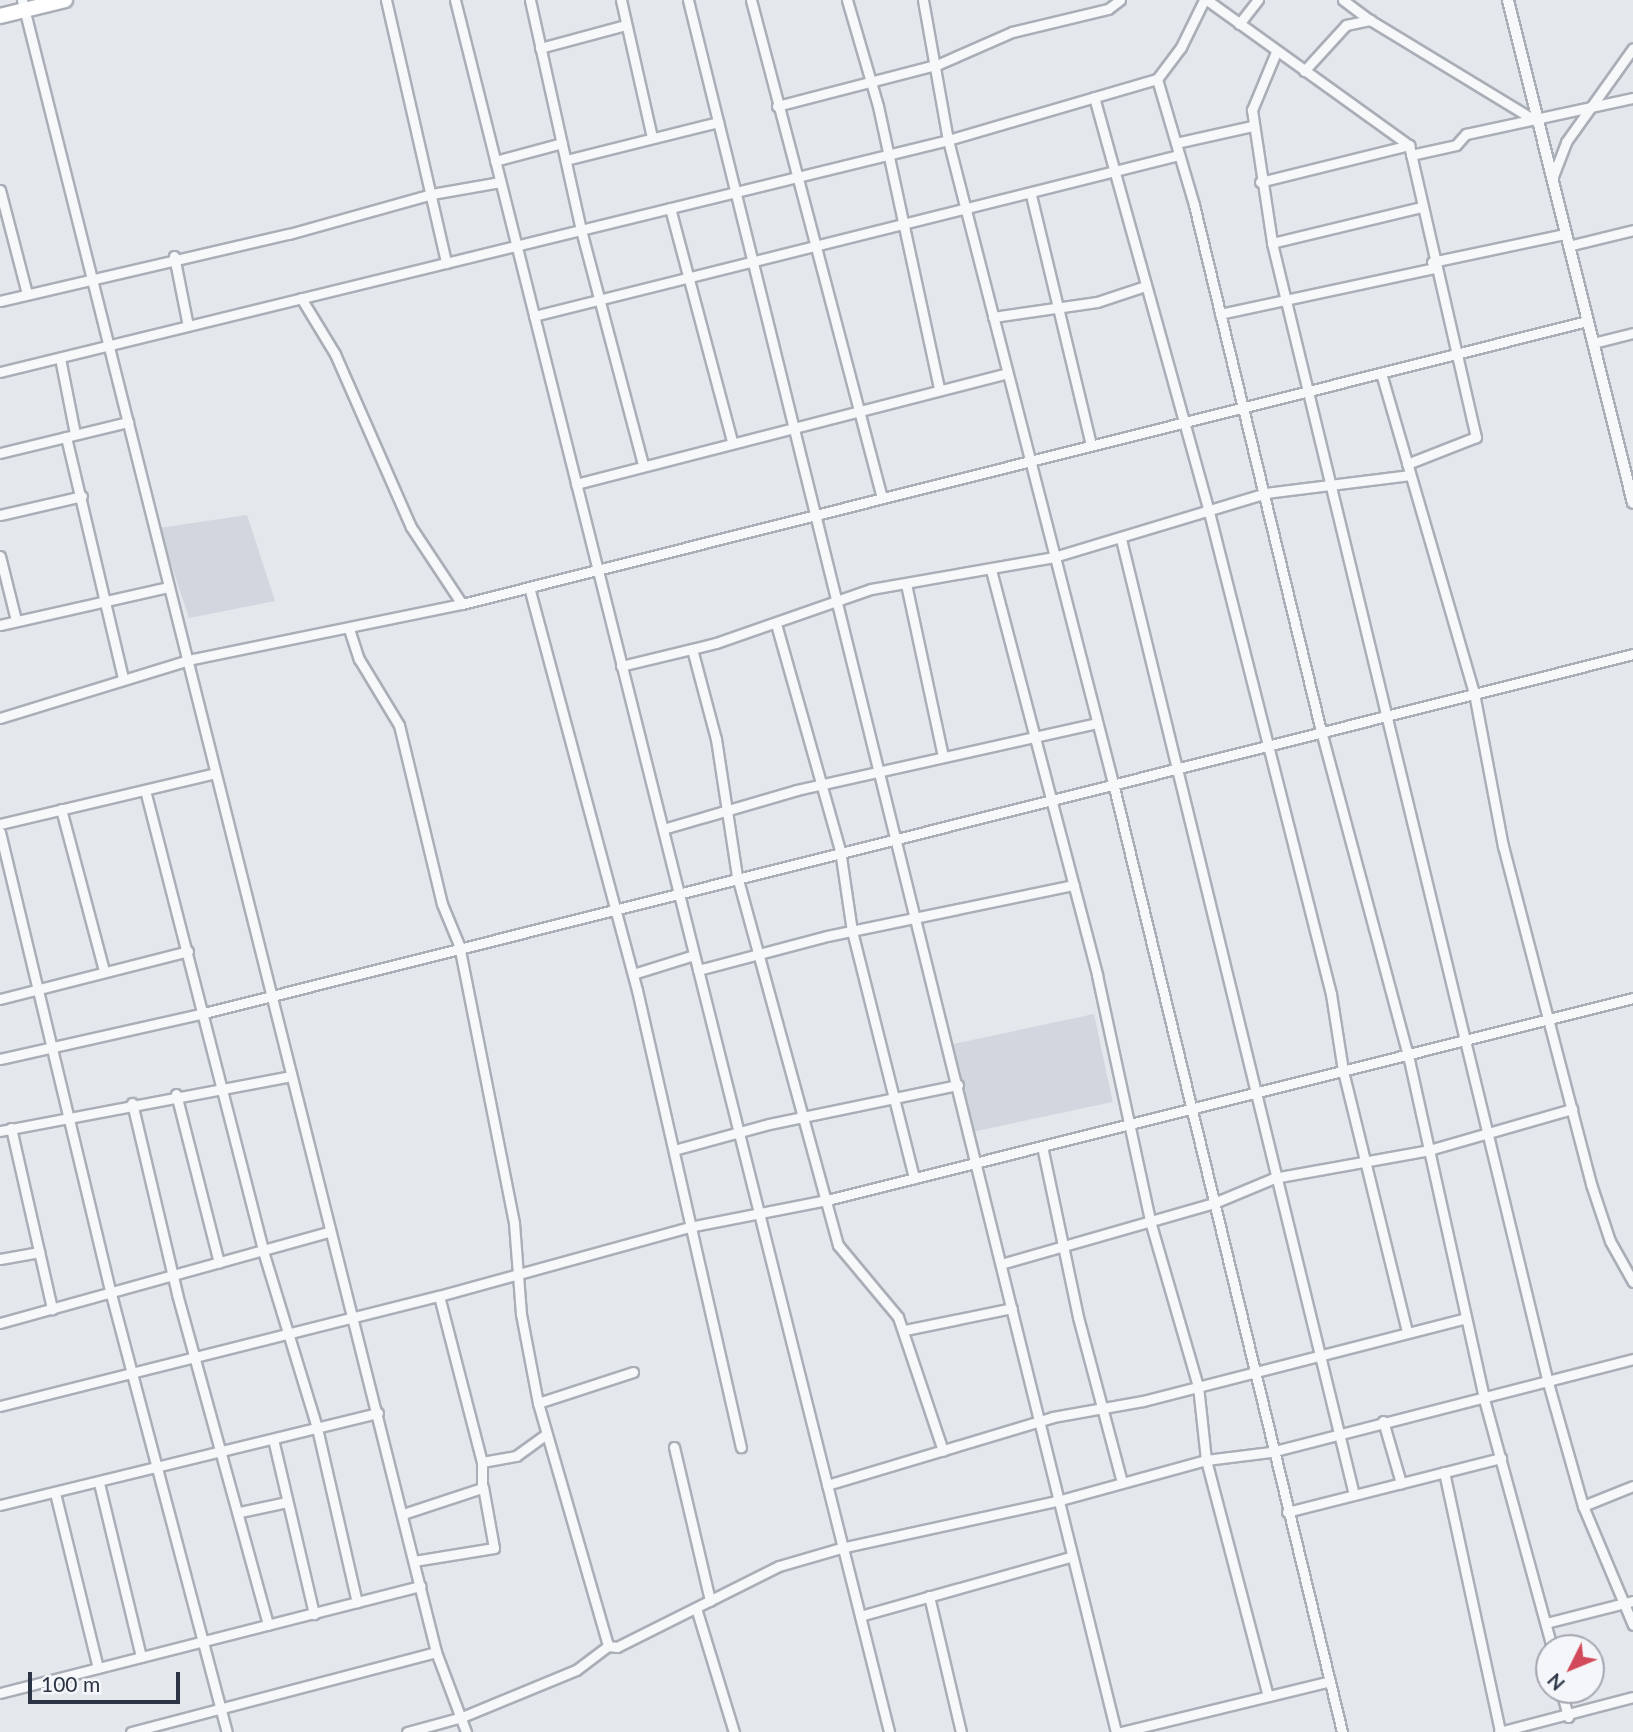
<!DOCTYPE html>
<html>
<head>
<meta charset="utf-8">
<style>
  body { margin:0 }
  #map { position:relative; width:1633px; height:1732px; overflow:hidden; background:#e4e7ec; font-family:Lato,sans-serif }
  div>[style] { position:absolute }
  .built>* { inset:0; background:#d2d6de; transform-origin:0 0 }
  .roads { filter:drop-shadow(2px 0 #a9aeb7) drop-shadow(-2px 0 #a9aeb7) drop-shadow(0 2px #a9aeb7) drop-shadow(0 -2px #a9aeb7) }
  .minor>* { height:9px; margin:-4.5px; padding:0 4.5px; transform-origin:4.5px; border-radius:4.5px; background:#f7f8fa }
  .tertiary>* { height:10px; margin:-5px; padding:0 5px; transform-origin:5px; border-radius:5px; background:#f7f8fa }
  .primary>* { height:14px; margin:-7px; padding:0 7px; transform-origin:7px; border-radius:7px; background:#fff }
  span { translate:-50% -50%; white-space:nowrap; text-align:center; line-height:1.15; -webkit-text-stroke:5px #f4f6f9; paint-order:stroke }
  .north { position:absolute; left:1535px; top:1634px; width:70px; height:70px; box-sizing:border-box; background:#f4f6f9; border:2px solid #a4a8b1; border-radius:50%; rotate:227deg; font-size:19px; font-weight:700; line-height:28px; text-align:center; color:#2b3445 }
  .north::after { content:''; display:block; margin:auto; width:24px; height:32px; background:#d1495b; clip-path:polygon(50% 0,100% 100%,50% 72%,0 100%) }
  .scale { position:absolute; left:28px; top:1672px; width:152px; height:32px; box-sizing:border-box; border:4px solid #2b3445; border-top:0; padding-left:9px; font-size:21px; line-height:24px; white-space:nowrap; color:#2b3445; -webkit-text-stroke:5px #f4f6f9; paint-order:stroke }
</style>
</head>
<body>
<div id="map">
  <div class="built">
    <i style="clip-path:polygon(247px 515px,275px 601px,189px 618px,159px 528px)"></i>
    <i style="left:1094px;top:1014px;width:90px;height:145px;rotate:78deg"></i>
  </div>
  <div class="roads">
    <div class="minor">
      <i style="left:22px;top:0;width:1703px;rotate:75.93deg"></i>
      <i style="left:436px;top:1652px;width:85px;rotate:69.4deg"></i>
      <i style="left:386px;top:0;width:270px;rotate:77.1deg"></i>
      <i style="left:455px;top:0;width:1786px;rotate:75.93deg"></i>
      <i style="left:530px;top:0;width:236px;rotate:77.5deg"></i>
      <i style="left:581px;top:230px;width:242px;rotate:75.2deg"></i>
      <i style="left:621px;top:0;width:141px;rotate:77.3deg"></i>
      <i style="left:688px;top:0;width:1784px;rotate:76.12deg"></i>
      <i style="left:751px;top:0;width:515px;rotate:75.26deg"></i>
      <i style="left:847px;top:0;width:110px;rotate:73.7deg"></i>
      <i style="left:878px;top:106px;width:289px;rotate:77.8deg"></i>
      <i style="left:923px;top:0;width:142px;rotate:79.9deg"></i>
      <i style="left:948px;top:140px;width:664px;rotate:75.61deg"></i>
      <i style="left:1113px;top:783px;width:976px;rotate:76.43deg"></i>
      <i style="left:1207px;top:0;width:249px;rotate:35.7deg"></i>
      <i style="left:1409px;top:145px;width:300px;rotate:77.1deg"></i>
      <i style="left:1476px;top:437px;width:74px;rotate:158.6deg"></i>
      <i style="left:1343px;top:0;width:34px;rotate:37deg"></i>
      <i style="left:1239px;top:24px;width:31px;rotate:-52deg"></i>
      <i style="left:540px;top:48px;width:89px;rotate:-15deg"></i>
      <i style="left:1276px;top:52px;width:63px;rotate:112.5deg"></i>
      <i style="left:1252px;top:110px;width:134px;rotate:81.4deg"></i>
      <i style="left:1272px;top:243px;width:1169px;rotate:76.39deg"></i>
      <i style="left:1547px;top:1379px;width:132px;rotate:74.2deg"></i>
      <i style="left:1583px;top:1506px;width:129px;rotate:67.2deg"></i>
      <i style="left:1304px;top:71px;width:62px;rotate:-47.6deg"></i>
      <i style="left:1346px;top:25px;width:25px;rotate:-12deg"></i>
      <i style="left:1370px;top:20px;width:197px;rotate:31.3deg"></i>
      <i style="left:1157px;top:79px;width:131px;rotate:73.6deg"></i>
      <i style="left:1194px;top:205px;width:541px;rotate:76.43deg"></i>
      <i style="left:1321px;top:731px;width:335px;rotate:75deg"></i>
      <i style="left:1408px;top:1055px;width:352px;rotate:77.5deg"></i>
      <i style="left:1484px;top:1399px;width:258px;rotate:74.7deg"></i>
      <i style="left:1094px;top:97px;width:431px;rotate:74.5deg"></i>
      <i style="left:1209px;top:512px;width:497px;rotate:75.8deg"></i>
      <i style="left:1331px;top:994px;width:78px;rotate:81.1deg"></i>
      <i style="left:1343px;top:1071px;width:268px;rotate:76.2deg"></i>
      <i style="left:777px;top:106px;width:167px;rotate:-14.5deg"></i>
      <i style="left:939px;top:64px;width:80px;rotate:-23.7deg"></i>
      <i style="left:1012px;top:32px;width:99px;rotate:-13.5deg"></i>
      <i style="left:1108px;top:9px;width:15px;rotate:-37deg"></i>
      <i style="left:1176px;top:143px;width:78px;rotate:-12.6deg"></i>
      <i style="left:1411px;top:155px;width:46px;rotate:-12.5deg"></i>
      <i style="left:1456px;top:145px;width:15px;rotate:-48deg"></i>
      <i style="left:1466px;top:134px;width:171px;rotate:-12.2deg"></i>
      <i style="left:566px;top:160px;width:157px;rotate:-14deg"></i>
      <i style="left:495px;top:161px;width:69px;rotate:-15deg"></i>
      <i style="left:1552px;top:179px;width:40px;rotate:-69deg"></i>
      <i style="left:1566px;top:142px;width:115px;rotate:-54.5deg"></i>
      <i style="left:1260px;top:182px;width:154px;rotate:-13.9deg"></i>
      <i style="left:0;top:190px;width:107px;rotate:75.4deg"></i>
      <i style="left:1031px;top:195px;width:257px;rotate:76.5deg"></i>
      <i style="left:670px;top:208px;width:241px;rotate:75.1deg"></i>
      <i style="left:1272px;top:243px;width:153px;rotate:-13.6deg"></i>
      <i style="left:1568px;top:246px;width:67px;rotate:-13.8deg"></i>
      <i style="left:174px;top:256px;width:71px;rotate:78.7deg"></i>
      <i style="left:1432px;top:262px;width:136px;rotate:-11.9deg"></i>
      <i style="left:301px;top:298px;width:66px;rotate:58.7deg"></i>
      <i style="left:335px;top:354px;width:189px;rotate:66.3deg"></i>
      <i style="left:411px;top:527px;width:92px;rotate:56.5deg"></i>
      <i style="left:0;top:301px;width:297px;rotate:-13.1deg"></i>
      <i style="left:289px;top:234px;width:148px;rotate:-15.6deg"></i>
      <i style="left:432px;top:194px;width:69px;rotate:-10deg"></i>
      <i style="left:1220px;top:314px;width:219px;rotate:-12.1deg"></i>
      <i style="left:534px;top:316px;width:665px;rotate:-14.02deg"></i>
      <i style="left:993px;top:317px;width:105px;rotate:-8.2deg"></i>
      <i style="left:1097px;top:302px;width:51px;rotate:-18.4deg"></i>
      <i style="left:1593px;top:343px;width:41px;rotate:-14deg"></i>
      <i style="left:60px;top:358px;width:77px;rotate:78.8deg"></i>
      <i style="left:0;top:372px;width:976px;rotate:-13.75deg"></i>
      <i style="left:948px;top:140px;width:218px;rotate:-16.3deg"></i>
      <i style="left:1157px;top:79px;width:40px;rotate:-53deg"></i>
      <i style="left:1181px;top:47px;width:52px;rotate:-63.9deg"></i>
      <i style="left:1381px;top:373px;width:333px;rotate:73.8deg"></i>
      <i style="left:1474px;top:693px;width:156px;rotate:79.3deg"></i>
      <i style="left:1503px;top:846px;width:349px;rotate:75.4deg"></i>
      <i style="left:1591px;top:1184px;width:60px;rotate:71.6deg"></i>
      <i style="left:1610px;top:1241px;width:47px;rotate:60.7deg"></i>
      <i style="left:66px;top:437px;width:248px;rotate:76.7deg"></i>
      <i style="left:0;top:453px;width:132px;rotate:-13.6deg"></i>
      <i style="left:576px;top:484px;width:445px;rotate:-14.4deg"></i>
      <i style="left:0;top:515px;width:84px;rotate:-13deg"></i>
      <i style="left:1121px;top:539px;width:984px;rotate:76.3deg"></i>
      <i style="left:0;top:556px;width:66px;rotate:76deg"></i>
      <i style="left:991px;top:570px;width:419px;rotate:75.3deg"></i>
      <i style="left:1097px;top:975px;width:252px;rotate:77.8deg"></i>
      <i style="left:1150px;top:1221px;width:172px;rotate:73.8deg"></i>
      <i style="left:1198px;top:1386px;width:74px;rotate:83.8deg"></i>
      <i style="left:1206px;top:1460px;width:244px;rotate:75.3deg"></i>
      <i style="left:906px;top:584px;width:177px;rotate:77.9deg"></i>
      <i style="left:529px;top:587px;width:417px;rotate:75deg"></i>
      <i style="left:637px;top:990px;width:469px;rotate:77.2deg"></i>
      <i style="left:776px;top:624px;width:235px;rotate:74.2deg"></i>
      <i style="left:840px;top:850px;width:82px;rotate:81.6deg"></i>
      <i style="left:852px;top:931px;width:255px;rotate:75.9deg"></i>
      <i style="left:0;top:625px;width:173px;rotate:-12.7deg"></i>
      <i style="left:349px;top:629px;width:32px;rotate:72deg"></i>
      <i style="left:359px;top:659px;width:77px;rotate:58.8deg"></i>
      <i style="left:399px;top:725px;width:184px;rotate:76.5deg"></i>
      <i style="left:442px;top:904px;width:44px;rotate:67.5deg"></i>
      <i style="left:459px;top:945px;width:283px;rotate:78.8deg"></i>
      <i style="left:514px;top:1223px;width:91px;rotate:85.6deg"></i>
      <i style="left:521px;top:1314px;width:91px;rotate:79.2deg"></i>
      <i style="left:538px;top:1403px;width:253px;rotate:73.9deg"></i>
      <i style="left:608px;top:1646px;width:40px;rotate:143deg"></i>
      <i style="left:576px;top:1670px;width:123px;rotate:157.6deg"></i>
      <i style="left:462px;top:1717px;width:57px;rotate:164.7deg"></i>
      <i style="left:692px;top:649px;width:93px;rotate:75.1deg"></i>
      <i style="left:716px;top:739px;width:139px;rotate:81.3deg"></i>
      <i style="left:737px;top:876px;width:383px;rotate:74.7deg"></i>
      <i style="left:838px;top:1245px;width:94px;rotate:50.2deg"></i>
      <i style="left:898px;top:1317px;width:141px;rotate:71.4deg"></i>
      <i style="left:621px;top:666px;width:98px;rotate:-13.6deg"></i>
      <i style="left:716px;top:643px;width:164px;rotate:-19.2deg"></i>
      <i style="left:871px;top:589px;width:186px;rotate:-9.9deg"></i>
      <i style="left:1054px;top:557px;width:221px;rotate:-16.8deg"></i>
      <i style="left:1266px;top:493px;width:145px;rotate:-7.1deg"></i>
      <i style="left:0;top:718px;width:197px;rotate:-17.1deg"></i>
      <i style="left:188px;top:660px;width:280px;rotate:-11.6deg"></i>
      <i style="left:462px;top:604px;width:1160px;rotate:-14.12deg"></i>
      <i style="left:145px;top:790px;width:476px;rotate:75.6deg"></i>
      <i style="left:263px;top:1251px;width:185px;rotate:73deg"></i>
      <i style="left:317px;top:1428px;width:179px;rotate:77.1deg"></i>
      <i style="left:61px;top:809px;width:168px;rotate:75.1deg"></i>
      <i style="left:0;top:824px;width:221px;rotate:-13.3deg"></i>
      <i style="left:663px;top:829px;width:140px;rotate:-16.2deg"></i>
      <i style="left:797px;top:790px;width:307px;rotate:-12.6deg"></i>
      <i style="left:0;top:832px;width:475px;rotate:76.5deg"></i>
      <i style="left:111px;top:1294px;width:453px;rotate:75.2deg"></i>
      <i style="left:698px;top:970px;width:133px;rotate:-14.8deg"></i>
      <i style="left:827px;top:936px;width:252px;rotate:-11.7deg"></i>
      <i style="left:633px;top:974px;width:64px;rotate:-17.3deg"></i>
      <i style="left:0;top:999px;width:194px;rotate:-14.3deg"></i>
      <i style="left:0;top:1059px;width:209px;rotate:-12.7deg"></i>
      <i style="left:204px;top:1013px;width:1473px;rotate:-14.1deg"></i>
      <i style="left:176px;top:1094px;width:174px;rotate:75.7deg"></i>
      <i style="left:132px;top:1103px;width:196px;rotate:76.7deg"></i>
      <i style="left:177px;top:1294px;width:343px;rotate:74.6deg"></i>
      <i style="left:11px;top:1128px;width:186px;rotate:77.2deg"></i>
      <i style="left:0;top:1131px;width:296px;rotate:-10.7deg"></i>
      <i style="left:1042px;top:1146px;width:175px;rotate:78.1deg"></i>
      <i style="left:1078px;top:1317px;width:171px;rotate:75.1deg"></i>
      <i style="left:674px;top:1150px;width:98px;rotate:-15.3deg"></i>
      <i style="left:769px;top:1124px;width:193px;rotate:-11.7deg"></i>
      <i style="left:0;top:1259px;width:40px;rotate:-10deg"></i>
      <i style="left:1001px;top:1264px;width:222px;rotate:-16deg"></i>
      <i style="left:1214px;top:1203px;width:65px;rotate:-22.6deg"></i>
      <i style="left:1274px;top:1178px;width:158px;rotate:-10.2deg"></i>
      <i style="left:1429px;top:1150px;width:149px;rotate:-16deg"></i>
      <i style="left:439px;top:1296px;width:171px;rotate:75.5deg"></i>
      <i style="left:482px;top:1462px;width:35px;rotate:-10deg"></i>
      <i style="left:516px;top:1456px;width:36px;rotate:-36deg"></i>
      <i style="left:0;top:1323px;width:341px;rotate:-15.5deg"></i>
      <i style="left:905px;top:1330px;width:109px;rotate:-11.6deg"></i>
      <i style="left:538px;top:1403px;width:100px;rotate:-18.1deg"></i>
      <i style="left:0;top:1406px;width:453px;rotate:-14.1deg"></i>
      <i style="left:439px;top:1296px;width:259px;rotate:-15.4deg"></i>
      <i style="left:689px;top:1227px;width:141px;rotate:-11.1deg"></i>
      <i style="left:827px;top:1200px;width:831px;rotate:-14.07deg"></i>
      <i style="left:1383px;top:1421px;width:65px;rotate:73.8deg"></i>
      <i style="left:273px;top:1439px;width:180px;rotate:76.8deg"></i>
      <i style="left:674px;top:1447px;width:158px;rotate:76.8deg"></i>
      <i style="left:1444px;top:1472px;width:266px;rotate:77.8deg"></i>
      <i style="left:99px;top:1483px;width:179px;rotate:76.4deg"></i>
      <i style="left:827px;top:1485px;width:236px;rotate:-16.7deg"></i>
      <i style="left:1053px;top:1417px;width:91px;rotate:-10.1deg"></i>
      <i style="left:1143px;top:1401px;width:333px;rotate:-14.4deg"></i>
      <i style="left:55px;top:1493px;width:180px;rotate:76.2deg"></i>
      <i style="left:0;top:1505px;width:389px;rotate:-13.7deg"></i>
      <i style="left:1583px;top:1506px;width:54px;rotate:-21.8deg"></i>
      <i style="left:240px;top:1512px;width:48px;rotate:-12deg"></i>
      <i style="left:1287px;top:1512px;width:221px;rotate:-14.2deg"></i>
      <i style="left:403px;top:1514px;width:83px;rotate:-18.2deg"></i>
      <i style="left:482px;top:1488px;width:26px;rotate:-90deg"></i>
      <i style="left:414px;top:1561px;width:81px;rotate:-9.2deg"></i>
      <i style="left:494px;top:1548px;width:62px;rotate:-100.2deg"></i>
      <i style="left:929px;top:1596px;width:140px;rotate:76.8deg"></i>
      <i style="left:696px;top:1608px;width:130px;rotate:73deg"></i>
      <i style="left:860px;top:1616px;width:218px;rotate:-15.7deg"></i>
      <i style="left:1546px;top:1623px;width:90px;rotate:-14.2deg"></i>
      <i style="left:608px;top:1646px;width:9px;rotate:6deg"></i>
      <i style="left:617px;top:1647px;width:181px;rotate:-26.6deg"></i>
      <i style="left:779px;top:1566px;width:65px;rotate:-16.2deg"></i>
      <i style="left:841px;top:1548px;width:221px;rotate:-12.3deg"></i>
      <i style="left:1057px;top:1501px;width:155px;rotate:-15.4deg"></i>
      <i style="left:1206px;top:1460px;width:65px;rotate:-7deg"></i>
      <i style="left:1271px;top:1452px;width:374px;rotate:-14.4deg"></i>
      <i style="left:1561px;top:1690px;width:28px;rotate:75deg"></i>
      <i style="left:0;top:1693px;width:434px;rotate:-14.3deg"></i>
      <i style="left:131px;top:1732px;width:315px;rotate:-14.7deg"></i>
      <i style="left:1121px;top:1732px;width:215px;rotate:-13.7deg"></i>
      <i style="left:1499px;top:1732px;width:138px;rotate:-14.6deg"></i>
    </div>
    <div class="tertiary">
      <i style="left:1508px;top:0;width:518px;rotate:76.04deg"></i>
    </div>
    <div class="primary">
      <i style="left:0;top:16px;width:67px;rotate:-13.8deg"></i>
    </div>
  </div>
  <div class="north">N</div>
  <div class="scale">100 m</div>
</div>
</body>
</html>
